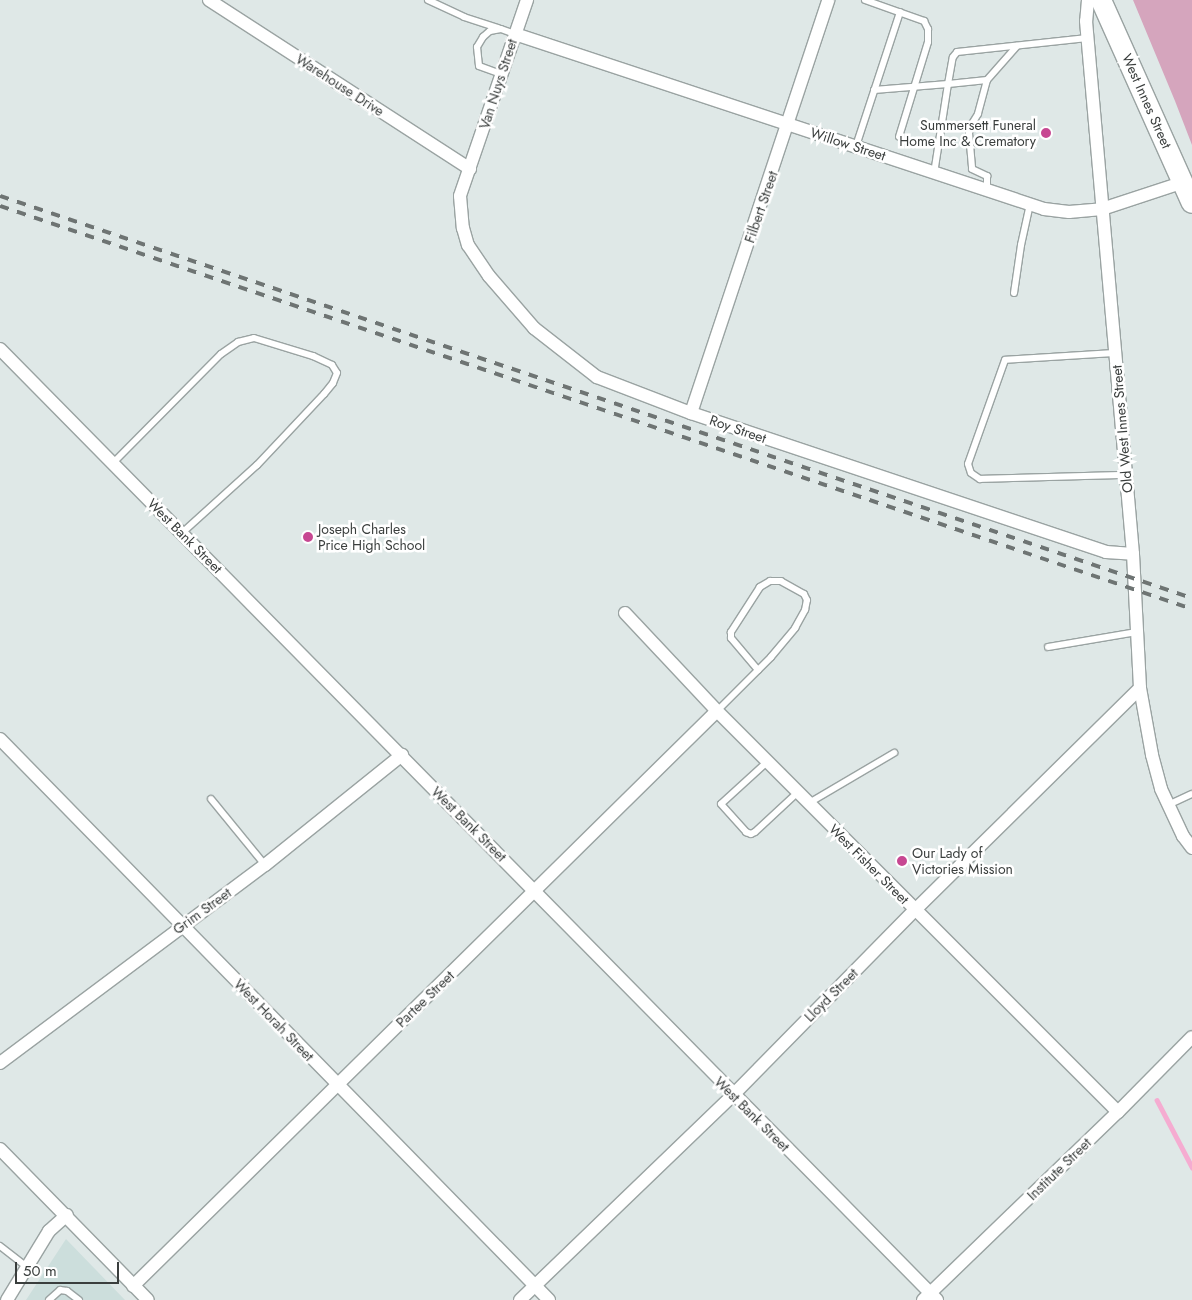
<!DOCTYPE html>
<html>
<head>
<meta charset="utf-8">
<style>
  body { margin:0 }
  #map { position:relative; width:1192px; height:1300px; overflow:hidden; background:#dfe8e7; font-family:Jost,sans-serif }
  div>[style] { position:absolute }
  .built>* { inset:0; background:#ccdedc }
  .green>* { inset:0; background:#d5a5bd }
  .stream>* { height:4.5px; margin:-2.25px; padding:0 2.25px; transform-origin:2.25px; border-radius:2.25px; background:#f5acd1 }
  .roads { filter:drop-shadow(1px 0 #9aa3a2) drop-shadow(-1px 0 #9aa3a2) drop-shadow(0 1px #9aa3a2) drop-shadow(0 -1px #9aa3a2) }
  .lane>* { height:6px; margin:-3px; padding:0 3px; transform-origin:3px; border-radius:3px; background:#fff }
  .street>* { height:12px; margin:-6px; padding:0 6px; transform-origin:6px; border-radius:6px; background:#fff }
  .primary>* { height:20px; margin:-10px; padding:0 10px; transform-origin:10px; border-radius:10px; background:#fff }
  .rail>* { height:4px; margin-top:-2px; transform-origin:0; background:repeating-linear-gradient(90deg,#6e7473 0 9px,transparent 0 18px) }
  .dots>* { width:14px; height:14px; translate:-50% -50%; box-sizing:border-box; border:2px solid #fff; border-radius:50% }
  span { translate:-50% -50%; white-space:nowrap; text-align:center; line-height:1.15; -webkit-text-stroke:5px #fff; paint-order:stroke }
  .street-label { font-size:14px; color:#3a3e3d }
  .poi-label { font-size:14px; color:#3a3e3d }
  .right { translate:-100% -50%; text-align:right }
  .left { translate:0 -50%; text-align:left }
  .scale { position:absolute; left:15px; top:1262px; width:104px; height:22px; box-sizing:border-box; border:2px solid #3a3e3d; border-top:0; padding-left:6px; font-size:15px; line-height:18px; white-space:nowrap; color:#3a3e3d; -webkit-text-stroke:4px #fff; paint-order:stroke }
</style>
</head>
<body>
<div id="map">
  <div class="built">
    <i style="clip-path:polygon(66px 1239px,125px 1300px,26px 1300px)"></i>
  </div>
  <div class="green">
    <i style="clip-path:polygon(1133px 0,1192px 0,1192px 145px,1175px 101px)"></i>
  </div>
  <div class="stream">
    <i style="left:1157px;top:1100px;width:76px;rotate:62.4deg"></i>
  </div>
  <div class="roads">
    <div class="lane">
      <i style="left:428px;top:0;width:40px;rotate:25deg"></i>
      <i style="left:464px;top:17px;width:36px;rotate:18deg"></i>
      <i style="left:865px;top:0;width:63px;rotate:19.6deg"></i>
      <i style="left:924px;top:21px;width:9px;rotate:63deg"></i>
      <i style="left:928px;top:29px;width:13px;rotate:90deg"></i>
      <i style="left:928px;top:42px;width:99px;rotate:107deg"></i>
      <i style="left:1017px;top:46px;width:45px;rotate:131.4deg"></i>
      <i style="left:987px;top:80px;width:39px;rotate:174deg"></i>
      <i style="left:948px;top:84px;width:27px;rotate:-80deg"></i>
      <i style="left:953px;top:57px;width:6px;rotate:-51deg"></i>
      <i style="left:957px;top:52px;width:131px;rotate:-6.1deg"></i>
      <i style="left:501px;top:74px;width:23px;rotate:-160deg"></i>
      <i style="left:479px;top:66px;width:19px;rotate:-96deg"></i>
      <i style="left:477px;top:47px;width:12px;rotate:-59deg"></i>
      <i style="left:483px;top:37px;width:9px;rotate:-41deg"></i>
      <i style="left:490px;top:31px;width:11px;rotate:-10deg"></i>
      <i style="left:501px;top:29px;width:15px;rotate:20deg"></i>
      <i style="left:987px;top:80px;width:35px;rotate:105deg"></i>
      <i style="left:978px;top:114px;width:15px;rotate:122deg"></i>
      <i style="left:970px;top:127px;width:6px;rotate:99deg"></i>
      <i style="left:969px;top:133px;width:36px;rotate:85deg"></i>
      <i style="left:972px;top:169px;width:17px;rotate:25deg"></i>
      <i style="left:987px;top:176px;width:14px;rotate:90deg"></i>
      <i style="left:874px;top:90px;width:74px;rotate:-4.6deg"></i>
      <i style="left:948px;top:84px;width:90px;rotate:98.9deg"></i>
      <i style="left:856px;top:146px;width:141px;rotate:-71.8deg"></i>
      <i style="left:1014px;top:293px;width:49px;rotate:-81.7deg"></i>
      <i style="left:1021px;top:245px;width:42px;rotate:-77.6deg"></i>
      <i style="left:1115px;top:353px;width:110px;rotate:176.4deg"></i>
      <i style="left:1005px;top:360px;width:110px;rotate:109.6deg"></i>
      <i style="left:968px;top:464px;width:9px;rotate:72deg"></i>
      <i style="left:971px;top:473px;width:11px;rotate:34deg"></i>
      <i style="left:980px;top:479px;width:146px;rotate:-1.6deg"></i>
      <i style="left:113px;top:463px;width:153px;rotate:-45.3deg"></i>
      <i style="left:221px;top:354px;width:21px;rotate:-35deg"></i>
      <i style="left:238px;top:342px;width:16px;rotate:-14deg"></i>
      <i style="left:254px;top:338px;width:62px;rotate:17deg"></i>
      <i style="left:313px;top:356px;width:21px;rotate:25deg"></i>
      <i style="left:332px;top:365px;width:9px;rotate:58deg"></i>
      <i style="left:337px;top:373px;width:11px;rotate:112deg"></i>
      <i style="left:333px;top:383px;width:14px;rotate:129deg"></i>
      <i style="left:324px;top:394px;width:98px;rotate:133.3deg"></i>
      <i style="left:257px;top:465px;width:101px;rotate:137.8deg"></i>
      <i style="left:1048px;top:647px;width:90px;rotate:-9.6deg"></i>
      <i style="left:717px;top:711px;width:76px;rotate:-45deg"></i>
      <i style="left:771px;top:657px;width:38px;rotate:-50deg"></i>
      <i style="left:795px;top:628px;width:21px;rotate:-61deg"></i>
      <i style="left:805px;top:610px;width:10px;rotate:-79deg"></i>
      <i style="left:807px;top:600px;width:7px;rotate:-117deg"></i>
      <i style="left:804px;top:594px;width:26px;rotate:-151deg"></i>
      <i style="left:781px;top:581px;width:11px;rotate:180deg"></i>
      <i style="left:770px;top:581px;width:12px;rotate:149deg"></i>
      <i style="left:760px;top:587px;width:54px;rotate:122.8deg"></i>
      <i style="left:731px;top:632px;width:6px;rotate:90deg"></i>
      <i style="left:731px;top:638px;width:42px;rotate:49.8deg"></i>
      <i style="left:767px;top:762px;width:62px;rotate:137.6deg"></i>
      <i style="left:721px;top:804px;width:38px;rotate:48deg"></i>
      <i style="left:746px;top:832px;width:5px;rotate:22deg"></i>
      <i style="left:751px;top:834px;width:4px;rotate:-27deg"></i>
      <i style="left:755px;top:832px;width:59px;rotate:-42.9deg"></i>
      <i style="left:211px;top:799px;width:85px;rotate:50.7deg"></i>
      <i style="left:809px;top:803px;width:99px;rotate:-30.5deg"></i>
      <i style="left:1168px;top:805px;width:26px;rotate:-25deg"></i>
      <i style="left:0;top:1246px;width:34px;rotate:38deg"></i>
      <i style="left:49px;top:1300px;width:15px;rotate:-42deg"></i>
      <i style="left:60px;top:1290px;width:7px;rotate:8deg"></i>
      <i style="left:67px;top:1291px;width:15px;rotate:37deg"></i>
    </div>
    <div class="street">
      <i style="left:209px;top:0;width:311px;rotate:32.9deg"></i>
      <i style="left:527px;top:0;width:207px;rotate:108.9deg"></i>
      <i style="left:460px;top:196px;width:32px;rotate:85deg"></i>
      <i style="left:463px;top:228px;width:18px;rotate:74deg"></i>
      <i style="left:468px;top:245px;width:37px;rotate:56deg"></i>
      <i style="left:489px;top:276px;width:69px;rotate:49.1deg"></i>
      <i style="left:534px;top:328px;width:80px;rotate:37.9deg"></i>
      <i style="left:597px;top:377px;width:101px;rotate:21deg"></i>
      <i style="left:691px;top:413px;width:438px;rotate:18.5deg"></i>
      <i style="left:1106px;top:552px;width:27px;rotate:4deg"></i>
      <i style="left:1088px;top:0;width:21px;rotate:95deg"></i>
      <i style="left:1086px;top:21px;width:535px;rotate:84.96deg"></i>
      <i style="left:1133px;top:554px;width:134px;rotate:87deg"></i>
      <i style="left:1140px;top:688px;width:68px;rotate:79.8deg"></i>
      <i style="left:1152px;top:755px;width:35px;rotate:75deg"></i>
      <i style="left:1161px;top:789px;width:52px;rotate:64.9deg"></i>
      <i style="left:1183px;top:836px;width:15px;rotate:53deg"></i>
      <i style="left:515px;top:34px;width:557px;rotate:18.3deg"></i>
      <i style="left:1044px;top:209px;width:25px;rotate:7deg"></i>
      <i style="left:1069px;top:212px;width:33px;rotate:-5deg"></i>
      <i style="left:1102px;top:209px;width:86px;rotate:-18.2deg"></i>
      <i style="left:0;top:349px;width:1335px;rotate:45.42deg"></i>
      <i style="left:691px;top:413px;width:435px;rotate:-71.6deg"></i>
      <i style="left:625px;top:613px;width:134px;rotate:46.8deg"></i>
      <i style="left:717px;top:711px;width:567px;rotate:45deg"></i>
      <i style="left:0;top:739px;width:785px;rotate:45.62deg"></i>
      <i style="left:0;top:1063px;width:331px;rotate:-36.8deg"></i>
      <i style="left:265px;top:865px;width:176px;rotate:-38.8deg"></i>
      <i style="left:0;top:1149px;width:211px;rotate:45.6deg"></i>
      <i style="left:133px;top:1286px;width:820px;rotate:-44.56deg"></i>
      <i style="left:7px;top:1300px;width:81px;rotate:-58.7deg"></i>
      <i style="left:49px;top:1231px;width:24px;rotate:-42deg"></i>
      <i style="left:520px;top:1300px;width:296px;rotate:-43.9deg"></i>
      <i style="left:733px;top:1095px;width:260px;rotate:-45.5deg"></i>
      <i style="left:915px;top:910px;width:316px;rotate:-44.6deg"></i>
      <i style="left:923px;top:1300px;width:271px;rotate:-44deg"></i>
      <i style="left:1118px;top:1112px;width:105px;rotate:-45.4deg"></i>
    </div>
    <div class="primary">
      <i style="left:1101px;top:0;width:222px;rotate:65.9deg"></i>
    </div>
  </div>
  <div class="rail">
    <i style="left:0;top:196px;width:1258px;rotate:18.64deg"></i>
    <i style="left:0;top:206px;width:1258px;rotate:18.68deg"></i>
  </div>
  <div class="dots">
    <i style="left:1046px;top:133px;background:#c74792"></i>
    <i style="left:308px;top:537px;background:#c74792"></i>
    <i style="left:902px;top:861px;background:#c74792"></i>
  </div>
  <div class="street-label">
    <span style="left:498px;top:84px;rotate:-72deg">Van Nuys Street</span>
    <span style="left:340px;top:85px;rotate:33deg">Warehouse Drive</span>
    <span style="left:1147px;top:101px;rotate:66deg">West Innes Street</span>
    <span style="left:848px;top:144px;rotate:18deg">Willow Street</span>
    <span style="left:761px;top:207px;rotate:-71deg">Filbert Street</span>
    <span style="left:738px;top:429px;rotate:19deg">Roy Street</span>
    <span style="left:1122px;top:429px;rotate:-95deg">Old West Innes Street</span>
    <span style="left:185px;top:536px;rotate:45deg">West Bank Street</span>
    <span style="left:469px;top:824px;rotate:45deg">West Bank Street</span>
    <span style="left:869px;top:864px;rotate:45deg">West Fisher Street</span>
    <span style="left:202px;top:911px;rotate:-36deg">Grim Street</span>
    <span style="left:831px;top:995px;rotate:-45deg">Lloyd Street</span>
    <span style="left:425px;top:999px;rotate:-44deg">Partee Street</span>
    <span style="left:274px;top:1020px;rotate:46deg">West Horah Street</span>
    <span style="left:752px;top:1114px;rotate:45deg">West Bank Street</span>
    <span style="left:1059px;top:1169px;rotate:-44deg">Institute Street</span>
  </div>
  <div class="poi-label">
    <span class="right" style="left:1036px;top:133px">Summersett Funeral<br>Home Inc &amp; Crematory</span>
    <span class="left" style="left:318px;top:537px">Joseph Charles<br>Price High School</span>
    <span class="left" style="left:912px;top:861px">Our Lady of<br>Victories Mission</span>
  </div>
  <div class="scale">50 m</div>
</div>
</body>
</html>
